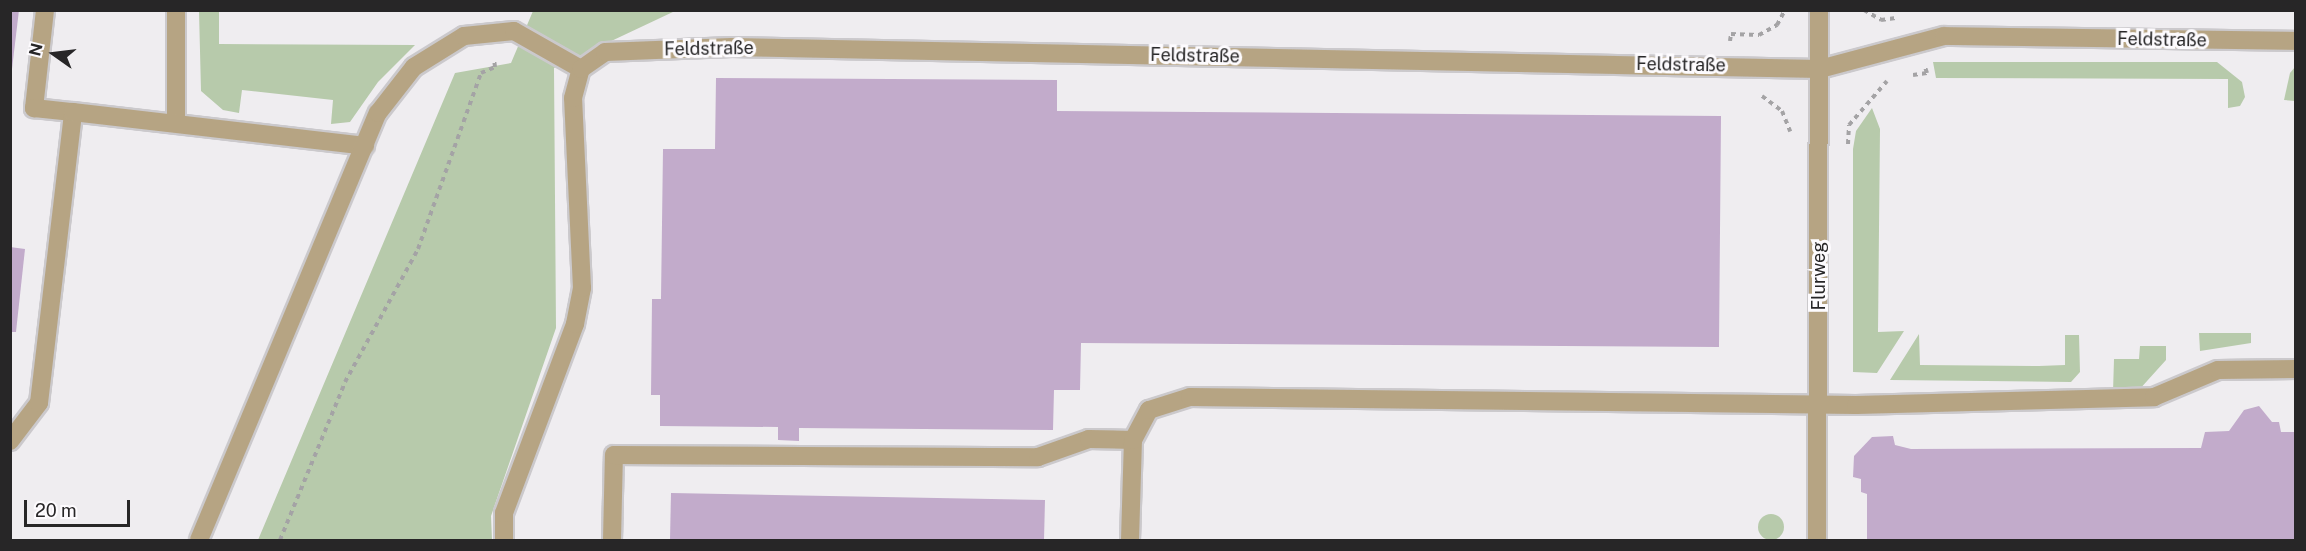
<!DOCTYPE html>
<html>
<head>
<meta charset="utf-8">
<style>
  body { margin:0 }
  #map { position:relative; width:2306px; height:551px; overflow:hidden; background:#efedf0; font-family:"Public Sans",sans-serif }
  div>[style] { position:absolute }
  .green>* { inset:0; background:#b7caab }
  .round { border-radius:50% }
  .building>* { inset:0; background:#c2abcb }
  .path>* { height:4px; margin-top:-2px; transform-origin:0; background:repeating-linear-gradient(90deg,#a4a3a5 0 4.5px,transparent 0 9px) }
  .roads { filter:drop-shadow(2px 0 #cbc9cc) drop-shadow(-2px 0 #cbc9cc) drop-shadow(0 2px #cbc9cc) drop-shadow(0 -2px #cbc9cc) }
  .lane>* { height:18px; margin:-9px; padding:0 9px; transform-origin:9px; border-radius:9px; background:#b6a483 }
  .street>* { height:18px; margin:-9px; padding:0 9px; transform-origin:9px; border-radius:9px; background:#b6a483 }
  span { translate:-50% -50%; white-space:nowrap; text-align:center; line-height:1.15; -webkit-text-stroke:6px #fdfbfe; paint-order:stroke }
  .street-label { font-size:18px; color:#272627 }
  .frame { position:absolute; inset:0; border:12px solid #272627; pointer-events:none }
  .north { position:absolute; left:24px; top:24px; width:60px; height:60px; -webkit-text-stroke:4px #fdfbfe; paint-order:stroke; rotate:284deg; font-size:16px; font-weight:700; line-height:24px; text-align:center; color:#272627 }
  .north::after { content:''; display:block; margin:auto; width:21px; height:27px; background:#272627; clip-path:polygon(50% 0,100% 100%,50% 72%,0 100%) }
  .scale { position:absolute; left:24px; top:500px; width:106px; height:27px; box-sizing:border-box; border:3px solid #272627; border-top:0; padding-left:8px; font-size:18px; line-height:21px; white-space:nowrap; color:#272627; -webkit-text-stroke:4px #fdfbfe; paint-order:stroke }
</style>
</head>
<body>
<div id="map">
  <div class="green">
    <i style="clip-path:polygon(199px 11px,219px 11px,219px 44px,415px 45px,378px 82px,350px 122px,331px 124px,333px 100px,242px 90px,239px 113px,223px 110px,201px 91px)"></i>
    <i style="clip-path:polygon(533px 11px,675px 11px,554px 68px,556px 328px,491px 516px,492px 540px,258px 540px,455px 73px,511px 63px)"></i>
    <i style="clip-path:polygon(1933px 62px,2217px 62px,2242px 82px,2245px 97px,2240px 106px,2228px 108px,2228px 79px,1936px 78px)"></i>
    <i style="clip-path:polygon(2295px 67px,2295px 101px,2284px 100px,2290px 73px)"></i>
    <i style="clip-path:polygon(1872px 108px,1880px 129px,1878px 332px,1904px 331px,1877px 373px,1853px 372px,1853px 149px,1856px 131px)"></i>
    <i style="clip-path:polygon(2199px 333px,2251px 333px,2251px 343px,2200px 351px)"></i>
    <i style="clip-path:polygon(1919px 334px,1920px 365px,2039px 366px,2065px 365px,2065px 335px,2079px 335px,2080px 372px,2071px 382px,1890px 380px)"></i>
    <i style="clip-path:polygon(2140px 346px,2166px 346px,2166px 360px,2138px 391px,2113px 392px,2114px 359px,2139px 359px)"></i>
    <i class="round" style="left:1758px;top:514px;width:26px;height:26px"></i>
  </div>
  <div class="building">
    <i style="clip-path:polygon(10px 10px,19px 10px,12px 69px,10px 69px)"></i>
    <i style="clip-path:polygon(716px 78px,1057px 80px,1057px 111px,1721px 116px,1719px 347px,1081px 343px,1080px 390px,1054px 390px,1053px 430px,799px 428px,799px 441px,778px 440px,778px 427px,660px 426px,660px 395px,651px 395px,652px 299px,661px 299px,663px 149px,715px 149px)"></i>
    <i style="clip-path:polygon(10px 247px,25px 249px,16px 332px,10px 332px)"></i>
    <i style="clip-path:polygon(2259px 406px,2272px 422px,2279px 422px,2281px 432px,2296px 432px,2296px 540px,1867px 540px,1867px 494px,1861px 492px,1861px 479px,1853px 477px,1854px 456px,1872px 437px,1893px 436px,1895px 445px,1911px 449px,2201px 448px,2205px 432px,2229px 431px,2244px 410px)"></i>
    <i style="clip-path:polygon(671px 493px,1045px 500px,1044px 540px,670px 540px)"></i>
  </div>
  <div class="path">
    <i style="left:1864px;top:10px;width:20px;rotate:30deg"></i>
    <i style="left:1881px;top:20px;width:15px;rotate:-8deg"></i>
    <i style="left:1730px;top:41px;width:7px;rotate:-82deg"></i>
    <i style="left:1731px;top:34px;width:28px;rotate:2deg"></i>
    <i style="left:1759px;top:35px;width:21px;rotate:-29deg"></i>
    <i style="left:1777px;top:25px;width:17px;rotate:-62deg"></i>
    <i style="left:1913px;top:75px;width:14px;rotate:-8deg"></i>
    <i style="left:1927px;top:73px;width:6px;rotate:-108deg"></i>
    <i style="left:1762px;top:96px;width:25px;rotate:37deg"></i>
    <i style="left:1782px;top:111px;width:22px;rotate:68deg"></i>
    <i style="left:1848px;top:144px;width:19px;rotate:-87deg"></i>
    <i style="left:1849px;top:125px;width:58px;rotate:-49.2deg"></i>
    <i style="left:280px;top:540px;width:171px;rotate:-67.6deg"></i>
    <i style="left:345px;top:382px;width:152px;rotate:-61.2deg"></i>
    <i style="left:418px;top:249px;width:187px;rotate:-70.3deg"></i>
    <i style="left:481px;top:73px;width:15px;rotate:-23deg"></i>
    <i style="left:495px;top:67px;width:8px;rotate:-97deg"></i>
  </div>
  <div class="roads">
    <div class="lane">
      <i style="left:45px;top:10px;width:99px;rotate:96.4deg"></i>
      <i style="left:34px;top:108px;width:39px;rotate:6deg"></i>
      <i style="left:176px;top:10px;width:113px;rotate:90deg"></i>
      <i style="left:10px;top:441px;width:48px;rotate:-52.7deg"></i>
      <i style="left:39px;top:403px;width:293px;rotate:-83.3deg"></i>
      <i style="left:73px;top:112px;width:294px;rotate:6.6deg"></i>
      <i style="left:199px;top:540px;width:463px;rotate:-67.3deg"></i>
      <i style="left:378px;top:113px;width:58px;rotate:-52deg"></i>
      <i style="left:414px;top:67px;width:59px;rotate:-31.8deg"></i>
      <i style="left:464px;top:36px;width:50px;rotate:-5.7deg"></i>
      <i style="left:514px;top:31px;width:77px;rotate:29.6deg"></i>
      <i style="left:612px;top:540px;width:85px;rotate:-88.7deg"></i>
      <i style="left:614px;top:455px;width:424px;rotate:0.3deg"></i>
      <i style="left:1038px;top:457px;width:54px;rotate:-19.4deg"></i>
      <i style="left:1089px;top:439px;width:44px;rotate:1.3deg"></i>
      <i style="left:1130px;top:540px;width:100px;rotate:-88.3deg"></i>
      <i style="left:1133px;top:440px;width:34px;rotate:-62deg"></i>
      <i style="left:1149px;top:410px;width:43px;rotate:-17.6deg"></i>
      <i style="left:1190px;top:397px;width:666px;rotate:0.69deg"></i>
      <i style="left:1856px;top:405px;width:298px;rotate:-1.5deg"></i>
      <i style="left:2154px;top:397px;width:69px;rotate:-22.9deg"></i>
      <i style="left:2218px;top:370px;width:78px;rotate:-0.7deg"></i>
    </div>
    <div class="street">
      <i style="left:504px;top:540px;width:27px;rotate:-90deg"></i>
      <i style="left:504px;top:513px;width:202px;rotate:-69.4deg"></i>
      <i style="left:575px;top:324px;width:37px;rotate:-79deg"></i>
      <i style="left:582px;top:288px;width:190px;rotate:-92.7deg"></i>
      <i style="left:573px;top:98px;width:30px;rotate:-75deg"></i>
      <i style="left:581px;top:69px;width:29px;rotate:-35deg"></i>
      <i style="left:605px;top:52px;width:127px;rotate:-2.3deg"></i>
      <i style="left:732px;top:47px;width:1088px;rotate:1.16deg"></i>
      <i style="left:1820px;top:69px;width:128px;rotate:-14.9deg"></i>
      <i style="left:1944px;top:36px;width:352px;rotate:0.8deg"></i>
      <i style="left:1817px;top:540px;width:530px;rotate:-89.78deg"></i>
    </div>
  </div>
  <div class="street-label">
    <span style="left:2162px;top:40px;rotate:1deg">Feldstraße</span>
    <span style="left:709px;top:49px;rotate:-1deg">Feldstraße</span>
    <span style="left:1195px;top:56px;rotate:1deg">Feldstraße</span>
    <span style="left:1681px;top:65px;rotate:1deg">Feldstraße</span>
    <span style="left:1819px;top:276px;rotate:-90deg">Flurweg</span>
  </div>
  <div class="frame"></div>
  <div class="north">N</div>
  <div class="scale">20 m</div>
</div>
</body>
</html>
